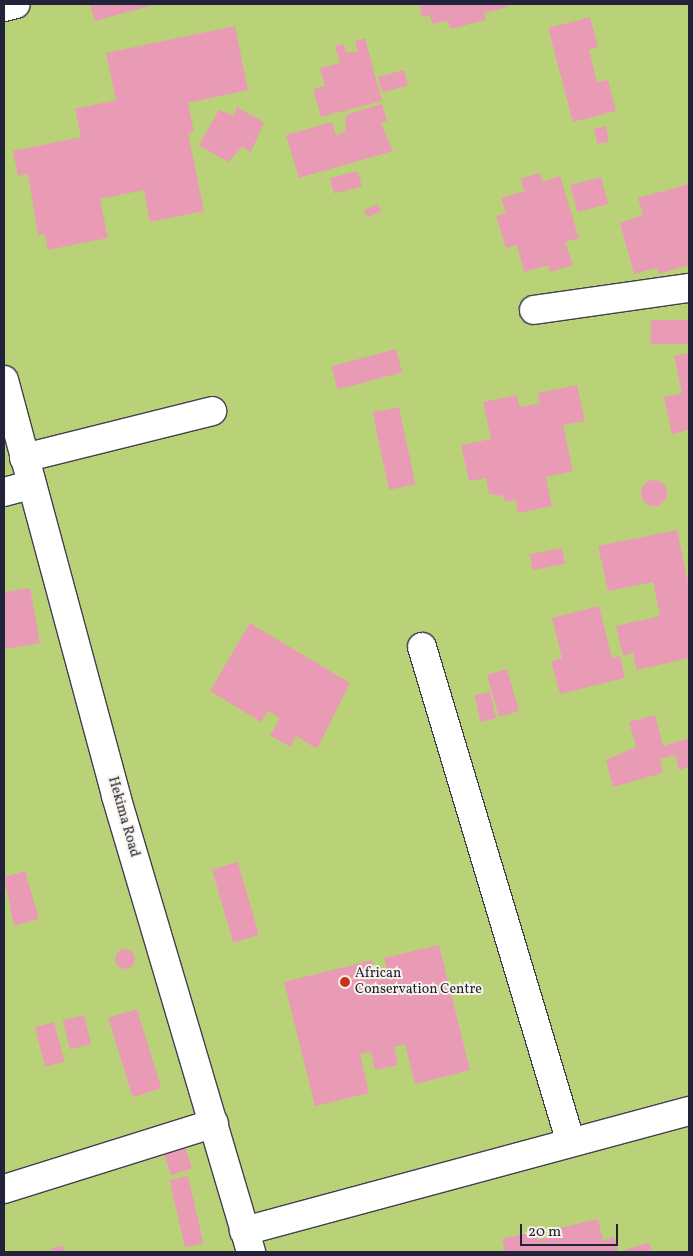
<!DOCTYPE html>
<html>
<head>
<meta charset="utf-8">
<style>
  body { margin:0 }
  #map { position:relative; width:693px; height:1256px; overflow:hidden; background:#f2dcbd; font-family:Vollkorn,serif }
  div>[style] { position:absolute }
  .green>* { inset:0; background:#bad277; transform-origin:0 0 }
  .building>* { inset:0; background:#e99bb6; transform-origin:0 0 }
  .round { border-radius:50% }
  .roads { filter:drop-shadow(1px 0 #413e4e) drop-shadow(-1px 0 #413e4e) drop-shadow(0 1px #413e4e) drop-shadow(0 -1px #413e4e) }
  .minor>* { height:28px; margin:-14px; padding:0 14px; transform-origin:14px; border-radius:14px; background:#fff }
  .dots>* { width:14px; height:14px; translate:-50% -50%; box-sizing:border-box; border:2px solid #f7f3e8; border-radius:50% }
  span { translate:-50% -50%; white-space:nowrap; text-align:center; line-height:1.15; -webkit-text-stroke:4px #f7f3e8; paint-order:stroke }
  .street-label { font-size:14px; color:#22223b }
  .poi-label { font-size:14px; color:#22223b }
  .left { translate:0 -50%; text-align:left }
  .frame { position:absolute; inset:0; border:5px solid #22223b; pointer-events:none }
  .scale { position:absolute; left:520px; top:1224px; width:98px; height:22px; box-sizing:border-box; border:2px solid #22223b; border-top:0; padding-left:6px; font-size:15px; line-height:18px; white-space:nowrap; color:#22223b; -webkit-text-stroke:4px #f7f3e8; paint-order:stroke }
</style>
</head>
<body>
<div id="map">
  <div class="green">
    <i style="left:4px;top:4px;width:685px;height:1248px"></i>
  </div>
  <div class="building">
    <i style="clip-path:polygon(90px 4px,157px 4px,95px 21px)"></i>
    <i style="clip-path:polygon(419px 4px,507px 4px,508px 7px,484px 13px,486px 20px,450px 29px,448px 21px,432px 24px,430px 15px,422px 17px)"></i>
    <i style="clip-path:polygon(590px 17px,598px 47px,589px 50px,597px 82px,608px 80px,616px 111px,573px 122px,548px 28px)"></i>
    <i style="clip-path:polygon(235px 26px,248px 90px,188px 103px,194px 132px,188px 133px,204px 211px,150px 222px,144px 190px,100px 199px,108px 238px,48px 250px,45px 234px,38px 236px,28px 174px,18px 176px,13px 151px,81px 137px,75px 109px,116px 100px,106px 53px)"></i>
    <i style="clip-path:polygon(365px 38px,382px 101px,321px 117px,313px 89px,325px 86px,320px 68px,340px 63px,335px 46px,344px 44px,346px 53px,358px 51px,355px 41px)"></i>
    <i style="left:404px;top:70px;width:16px;height:27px;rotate:75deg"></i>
    <i style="clip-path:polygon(382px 104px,387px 121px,381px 123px,393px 151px,299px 178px,286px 135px,332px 122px,336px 135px,345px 132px,346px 115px)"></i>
    <i style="clip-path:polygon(237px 107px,264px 122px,251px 152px,242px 147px,228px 162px,199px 145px,219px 110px,234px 116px)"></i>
    <i style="left:606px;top:126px;width:16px;height:12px;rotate:79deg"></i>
    <i style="left:358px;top:171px;width:16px;height:29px;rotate:76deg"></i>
    <i style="clip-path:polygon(540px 173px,543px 182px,560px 176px,579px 238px,565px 242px,573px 265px,550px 272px,548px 265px,524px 272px,517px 245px,506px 248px,496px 216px,506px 213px,501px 198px,525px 191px,520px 179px)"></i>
    <i style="left:601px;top:177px;width:28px;height:32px;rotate:75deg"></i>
    <i style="clip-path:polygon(689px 184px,689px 265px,659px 274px,657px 268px,634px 274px,620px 223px,643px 215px,638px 198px)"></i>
    <i style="left:378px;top:204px;width:8px;height:15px;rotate:67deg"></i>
    <i style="left:689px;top:320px;width:24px;height:38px;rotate:90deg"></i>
    <i style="left:396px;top:349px;width:24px;height:67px;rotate:75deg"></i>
    <i style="clip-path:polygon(689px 353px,689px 430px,672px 434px,664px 397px,682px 393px,674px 356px)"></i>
    <i style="clip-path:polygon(577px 385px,585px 421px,563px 425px,573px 471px,546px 477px,552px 506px,518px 513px,515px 499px,505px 502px,503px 496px,489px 494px,486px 478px,469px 481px,461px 445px,491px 439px,483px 402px,517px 395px,520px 407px,540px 403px,538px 393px)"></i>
    <i style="left:399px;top:407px;width:79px;height:27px;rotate:78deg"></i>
    <i class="round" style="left:641px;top:480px;width:26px;height:26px"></i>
    <i style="clip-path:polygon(677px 530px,689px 586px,689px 658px,637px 670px,633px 653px,623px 656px,616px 626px,660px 616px,653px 582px,608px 591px,598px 546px)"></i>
    <i style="left:562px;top:548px;width:16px;height:33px;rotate:79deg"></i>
    <i style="clip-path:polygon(30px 588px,40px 643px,4px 649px,4px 592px)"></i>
    <i style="clip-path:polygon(599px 606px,612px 658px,620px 656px,625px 678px,560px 694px,551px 661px,562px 658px,552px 618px)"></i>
    <i style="clip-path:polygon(250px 623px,350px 683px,317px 749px,296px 736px,290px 747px,270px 735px,280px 718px,268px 711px,261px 722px,210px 691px)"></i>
    <i style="left:507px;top:669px;width:44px;height:21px;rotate:74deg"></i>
    <i style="left:490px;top:692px;width:27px;height:16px;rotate:77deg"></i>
    <i style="clip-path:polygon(655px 715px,663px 746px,689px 738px,689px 767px,679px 770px,675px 755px,660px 759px,663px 773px,613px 787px,606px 760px,636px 747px,629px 722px)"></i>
    <i style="left:238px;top:862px;width:76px;height:27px;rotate:74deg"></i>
    <i style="clip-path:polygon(25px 871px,39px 919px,14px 926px,4px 877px)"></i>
    <i style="clip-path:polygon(439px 945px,470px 1070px,415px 1084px,405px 1044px,394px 1047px,398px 1065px,375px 1070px,371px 1052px,360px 1054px,369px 1093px,315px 1106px,284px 982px,372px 960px,375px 976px,388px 973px,384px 958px)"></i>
    <i class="round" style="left:115px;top:949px;width:20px;height:20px"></i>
    <i style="left:137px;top:1009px;width:83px;height:30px;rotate:73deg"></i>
    <i style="left:84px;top:1015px;width:30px;height:22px;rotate:76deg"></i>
    <i style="left:54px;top:1022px;width:41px;height:20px;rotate:75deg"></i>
    <i style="left:183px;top:1141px;width:29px;height:22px;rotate:72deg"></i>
    <i style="left:188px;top:1176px;width:69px;height:19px;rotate:77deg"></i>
    <i style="clip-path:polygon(598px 1219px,603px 1240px,614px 1237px,618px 1252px,505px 1252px,502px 1239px,536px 1231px,538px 1240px,562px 1235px,560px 1228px)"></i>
    <i style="clip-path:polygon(649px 1243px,652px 1252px,624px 1252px,624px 1250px)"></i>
    <i style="clip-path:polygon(63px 1246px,65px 1252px,52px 1252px,51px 1248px)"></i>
  </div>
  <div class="roads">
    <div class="minor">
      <i style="left:4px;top:7px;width:12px;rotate:-14deg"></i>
      <i style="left:534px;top:310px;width:157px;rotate:-8.1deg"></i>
      <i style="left:4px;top:380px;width:431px;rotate:74.9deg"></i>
      <i style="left:116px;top:796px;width:476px;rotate:73.5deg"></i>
      <i style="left:24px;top:458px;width:194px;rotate:-14deg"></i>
      <i style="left:4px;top:492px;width:28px;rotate:-15deg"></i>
      <i style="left:422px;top:647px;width:515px;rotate:73.29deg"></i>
      <i style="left:4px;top:1189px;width:220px;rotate:-17.4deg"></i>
      <i style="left:244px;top:1231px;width:461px;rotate:-15.1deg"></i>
    </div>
  </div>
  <div class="dots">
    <i style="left:345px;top:982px;background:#c8321e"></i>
  </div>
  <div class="street-label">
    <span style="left:123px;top:817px;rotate:74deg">Hekima Road</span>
  </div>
  <div class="poi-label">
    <span class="left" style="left:355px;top:982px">African<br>Conservation Centre</span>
  </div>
  <div class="frame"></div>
  <div class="scale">20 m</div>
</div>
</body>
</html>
